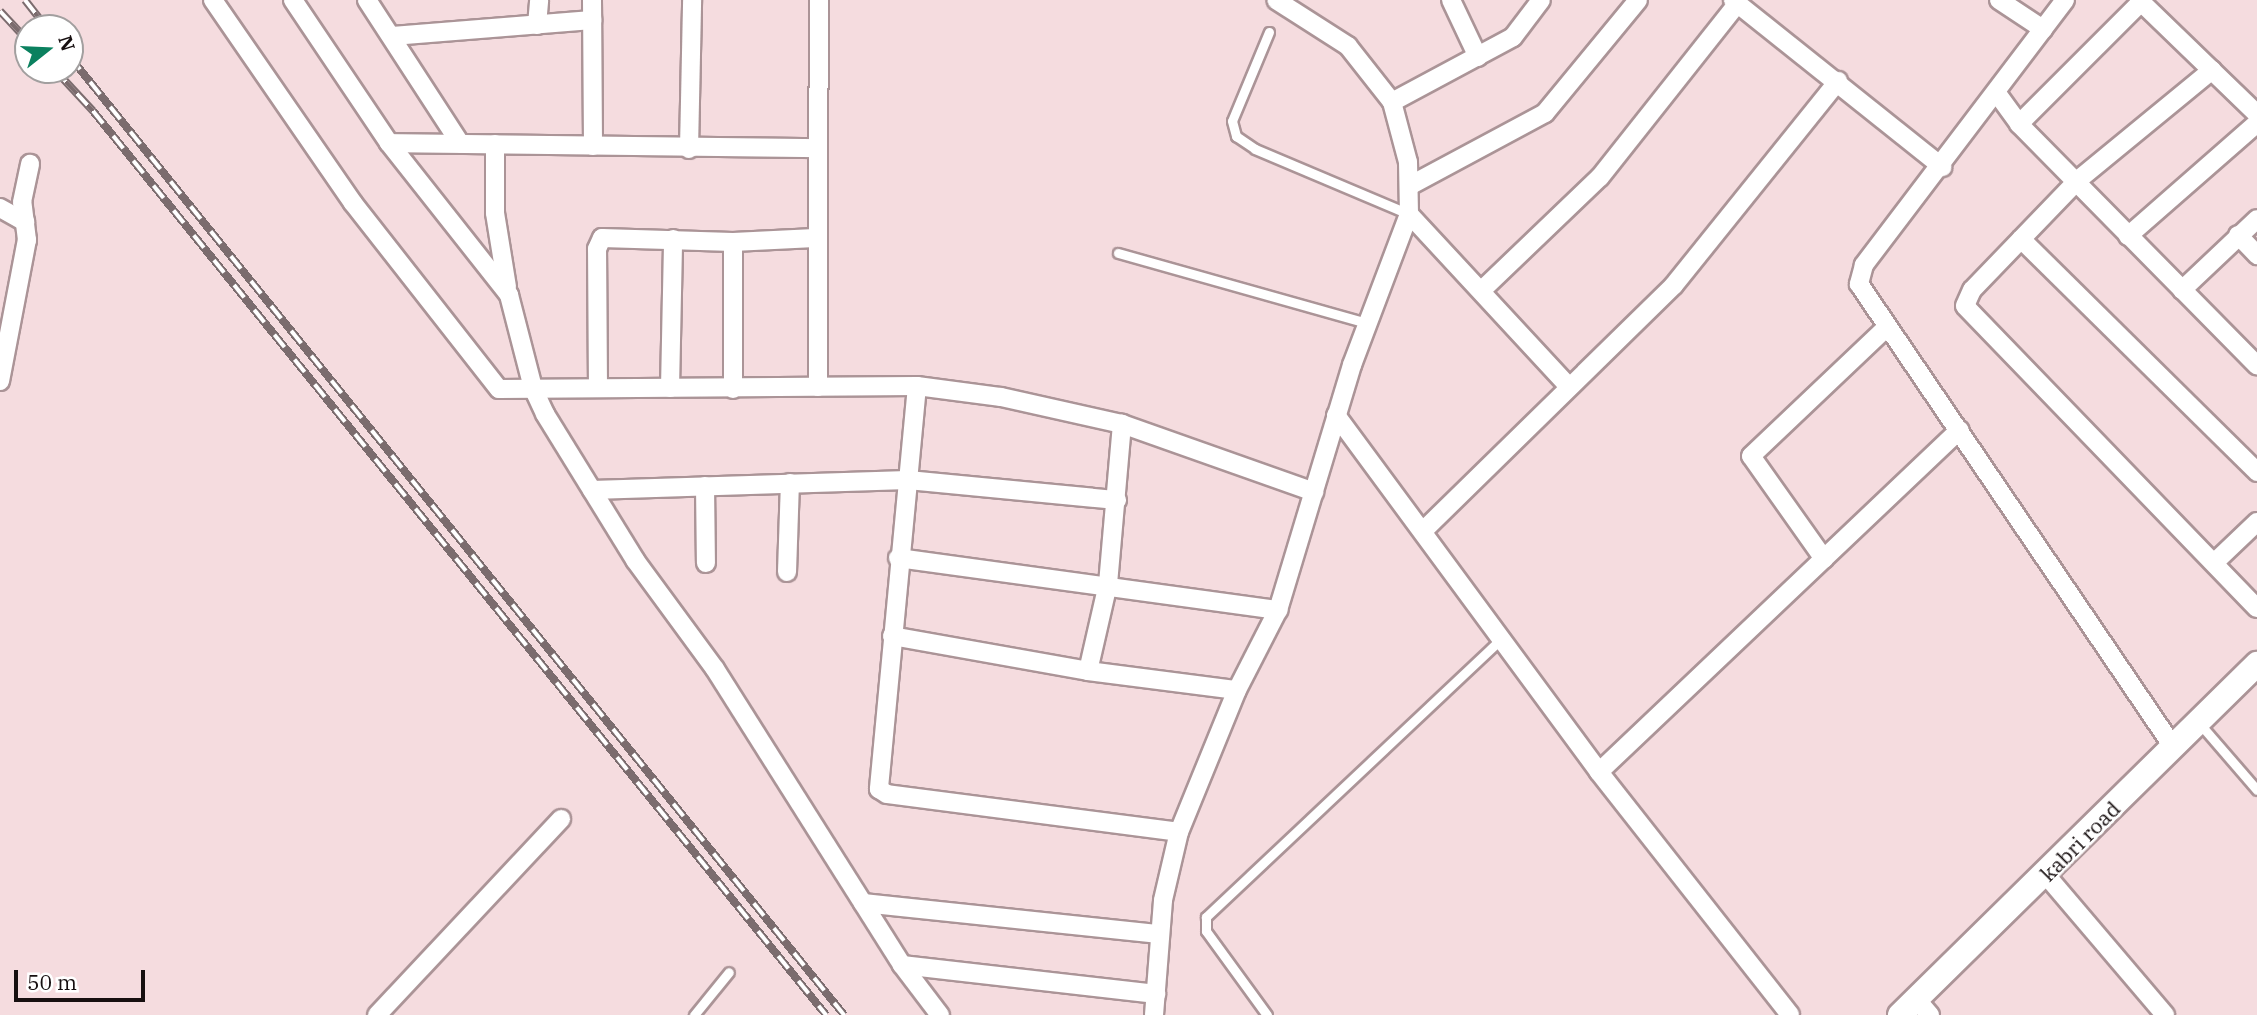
<!DOCTYPE html>
<html>
<head>
<meta charset="utf-8">
<style>
  body { margin:0 }
  #map { position:relative; width:2257px; height:1015px; overflow:hidden; background:#f5dcdf; font-family:"IBM Plex Serif",serif }
  div>[style] { position:absolute }
  .roads { filter:drop-shadow(2px 0 #ab9497) drop-shadow(-2px 0 #ab9497) drop-shadow(0 2px #ab9497) drop-shadow(0 -2px #ab9497) }
  .lane>* { height:9px; margin:-4.5px; padding:0 4.5px; transform-origin:4.5px; border-radius:4.5px; background:#fff }
  .street>* { height:18px; margin:-9px; padding:0 9px; transform-origin:9px; border-radius:9px; background:#fff }
  .secondary>* { height:24px; margin:-12px; padding:0 12px; transform-origin:12px; border-radius:12px; background:#fff }
  .rail>* { height:8px; margin-top:-4px; transform-origin:0; background:repeating-linear-gradient(90deg,#fff 0 16px,#7b6c6e 0 32px); box-sizing:border-box; border-block:2px solid #7b6c6e }
  span { translate:-50% -50%; white-space:nowrap; text-align:center; line-height:1.15; -webkit-text-stroke:5px #fff; paint-order:stroke }
  .street-label { font-size:21px; color:#170f10 }
  .north { position:absolute; left:14px; top:14px; width:70px; height:70px; box-sizing:border-box; background:#fff; border:2px solid #a29f9f; border-radius:50%; rotate:72deg; font-size:19px; font-weight:700; line-height:28px; text-align:center; color:#170f10 }
  .north::after { content:''; display:block; margin:auto; width:24px; height:32px; background:#0b815f; clip-path:polygon(50% 0,100% 100%,50% 72%,0 100%) }
  .scale { position:absolute; left:14px; top:970px; width:131px; height:32px; box-sizing:border-box; border:4px solid #170f10; border-top:0; padding-left:9px; font-size:21px; line-height:24px; white-space:nowrap; color:#170f10; -webkit-text-stroke:5px #fff; paint-order:stroke }
</style>
</head>
<body>
<div id="map">
  <div class="roads">
    <div class="lane">
      <i style="left:1269px;top:32px;width:96px;rotate:112.6deg"></i>
      <i style="left:1232px;top:121px;width:16px;rotate:75deg"></i>
      <i style="left:1236px;top:136px;width:23px;rotate:34deg"></i>
      <i style="left:1255px;top:149px;width:167px;rotate:22.9deg"></i>
      <i style="left:1118px;top:253px;width:259px;rotate:15.7deg"></i>
      <i style="left:2200px;top:724px;width:87px;rotate:49.2deg"></i>
      <i style="left:694px;top:1015px;width:55px;rotate:-50.9deg"></i>
      <i style="left:1267px;top:1015px;width:104px;rotate:-126deg"></i>
      <i style="left:1206px;top:931px;width:14px;rotate:-90deg"></i>
      <i style="left:1206px;top:917px;width:407px;rotate:-43.3deg"></i>
    </div>
    <div class="street">
      <i style="left:213px;top:0;width:247px;rotate:55.4deg"></i>
      <i style="left:353px;top:203px;width:236px;rotate:51.9deg"></i>
      <i style="left:499px;top:389px;width:418px;rotate:-0.4deg"></i>
      <i style="left:917px;top:386px;width:85px;rotate:7.5deg"></i>
      <i style="left:1001px;top:397px;width:124px;rotate:12.6deg"></i>
      <i style="left:1122px;top:424px;width:204px;rotate:19.5deg"></i>
      <i style="left:293px;top:0;width:172px;rotate:56.1deg"></i>
      <i style="left:389px;top:143px;width:194px;rotate:51.7deg"></i>
      <i style="left:509px;top:295px;width:96px;rotate:75.5deg"></i>
      <i style="left:533px;top:388px;width:29px;rotate:65deg"></i>
      <i style="left:545px;top:414px;width:172px;rotate:58.3deg"></i>
      <i style="left:635px;top:560px;width:135px;rotate:53.7deg"></i>
      <i style="left:715px;top:669px;width:350px;rotate:57.7deg"></i>
      <i style="left:902px;top:965px;width:63px;rotate:52.8deg"></i>
      <i style="left:367px;top:0;width:171px;rotate:57deg"></i>
      <i style="left:592px;top:0;width:146px;rotate:89.6deg"></i>
      <i style="left:1451px;top:0;width:63px;rotate:64.7deg"></i>
      <i style="left:1733px;top:0;width:268px;rotate:38.6deg"></i>
      <i style="left:1999px;top:0;width:53px;rotate:33.4deg"></i>
      <i style="left:2065px;top:0;width:333px;rotate:127.2deg"></i>
      <i style="left:1864px;top:265px;width:20px;rotate:105deg"></i>
      <i style="left:1859px;top:284px;width:561px;rotate:55.83deg"></i>
      <i style="left:2139px;top:0;width:164px;rotate:44deg"></i>
      <i style="left:537px;top:25px;width:25px;rotate:-85deg"></i>
      <i style="left:392px;top:36px;width:201px;rotate:-4.6deg"></i>
      <i style="left:2212px;top:70px;width:175px;rotate:140.6deg"></i>
      <i style="left:2077px;top:181px;width:151px;rotate:133.9deg"></i>
      <i style="left:1972px;top:290px;width:17px;rotate:114deg"></i>
      <i style="left:1965px;top:306px;width:420px;rotate:46deg"></i>
      <i style="left:1996px;top:92px;width:39px;rotate:54deg"></i>
      <i style="left:2019px;top:124px;width:339px;rotate:45.4deg"></i>
      <i style="left:1392px;top:102px;width:137px;rotate:-28.2deg"></i>
      <i style="left:1513px;top:37px;width:46px;rotate:-52.9deg"></i>
      <i style="left:2019px;top:124px;width:173px;rotate:-45deg"></i>
      <i style="left:389px;top:143px;width:426px;rotate:0.7deg"></i>
      <i style="left:495px;top:144px;width:69px;rotate:90deg"></i>
      <i style="left:495px;top:213px;width:75px;rotate:80.8deg"></i>
      <i style="left:689px;top:149px;width:149px;rotate:-88.8deg"></i>
      <i style="left:1411px;top:185px;width:152px;rotate:-28.2deg"></i>
      <i style="left:1545px;top:113px;width:146px;rotate:-50.5deg"></i>
      <i style="left:0;top:208px;width:29px;rotate:29deg"></i>
      <i style="left:1409px;top:214px;width:236px;rotate:47.2deg"></i>
      <i style="left:2238px;top:235px;width:28px;rotate:46deg"></i>
      <i style="left:2128px;top:236px;width:171px;rotate:-41.2deg"></i>
      <i style="left:2021px;top:239px;width:332px;rotate:44.6deg"></i>
      <i style="left:1482px;top:290px;width:163px;rotate:-43.8deg"></i>
      <i style="left:1600px;top:177px;width:221px;rotate:-51.6deg"></i>
      <i style="left:2182px;top:290px;width:103px;rotate:-43.4deg"></i>
      <i style="left:0;top:381px;width:144px;rotate:-79.2deg"></i>
      <i style="left:27px;top:240px;width:38px;rotate:-97deg"></i>
      <i style="left:22px;top:202px;width:39px;rotate:-78deg"></i>
      <i style="left:917px;top:386px;width:405px;rotate:95.4deg"></i>
      <i style="left:879px;top:789px;width:9px;rotate:32deg"></i>
      <i style="left:887px;top:794px;width:294px;rotate:7.4deg"></i>
      <i style="left:818px;top:387px;width:387px;rotate:-89.9deg"></i>
      <i style="left:598px;top:388px;width:139px;rotate:-90.4deg"></i>
      <i style="left:597px;top:249px;width:12px;rotate:-66deg"></i>
      <i style="left:602px;top:238px;width:131px;rotate:1.7deg"></i>
      <i style="left:733px;top:242px;width:82px;rotate:-2.8deg"></i>
      <i style="left:670px;top:388px;width:149px;rotate:-88.8deg"></i>
      <i style="left:733px;top:389px;width:147px;rotate:-90deg"></i>
      <i style="left:1336px;top:415px;width:443px;rotate:53.6deg"></i>
      <i style="left:1599px;top:772px;width:309px;rotate:51.8deg"></i>
      <i style="left:705px;top:486px;width:77px;rotate:89.3deg"></i>
      <i style="left:592px;top:490px;width:316px;rotate:-1.8deg"></i>
      <i style="left:908px;top:480px;width:210px;rotate:5.5deg"></i>
      <i style="left:1423px;top:531px;width:351px;rotate:-44.4deg"></i>
      <i style="left:1674px;top:285px;width:262px;rotate:-51.2deg"></i>
      <i style="left:898px;top:558px;width:384px;rotate:7.8deg"></i>
      <i style="left:1824px;top:559px;width:126px;rotate:-125.3deg"></i>
      <i style="left:1751px;top:456px;width:186px;rotate:-43.5deg"></i>
      <i style="left:2215px;top:562px;width:58px;rotate:-43.6deg"></i>
      <i style="left:787px;top:572px;width:89px;rotate:-88.1deg"></i>
      <i style="left:892px;top:636px;width:199px;rotate:10.1deg"></i>
      <i style="left:1088px;top:671px;width:150px;rotate:7.3deg"></i>
      <i style="left:1088px;top:671px;width:89px;rotate:-77.1deg"></i>
      <i style="left:1108px;top:584px;width:161px;rotate:-85deg"></i>
      <i style="left:1599px;top:772px;width:497px;rotate:-43.5deg"></i>
      <i style="left:2046px;top:875px;width:184px;rotate:49.6deg"></i>
      <i style="left:863px;top:903px;width:298px;rotate:6deg"></i>
      <i style="left:902px;top:965px;width:256px;rotate:6.5deg"></i>
      <i style="left:1917px;top:1000px;width:20px;rotate:49deg"></i>
      <i style="left:377px;top:1015px;width:269px;rotate:-46.8deg"></i>
      <i style="left:1154px;top:1015px;width:115px;rotate:-85.5deg"></i>
      <i style="left:1163px;top:900px;width:70px;rotate:-76.8deg"></i>
      <i style="left:1179px;top:832px;width:153px;rotate:-67.8deg"></i>
      <i style="left:1237px;top:690px;width:90px;rotate:-62.9deg"></i>
      <i style="left:1278px;top:610px;width:256px;rotate:-73.2deg"></i>
      <i style="left:1352px;top:365px;width:161px;rotate:-69.3deg"></i>
      <i style="left:1409px;top:214px;width:52px;rotate:-91.1deg"></i>
      <i style="left:1408px;top:162px;width:62px;rotate:-104.9deg"></i>
      <i style="left:1392px;top:102px;width:71px;rotate:-128.2deg"></i>
      <i style="left:1348px;top:46px;width:85px;rotate:-147.4deg"></i>
    </div>
    <div class="secondary">
      <i style="left:1900px;top:1015px;width:501px;rotate:-44.51deg"></i>
    </div>
  </div>
  <div class="rail">
    <i style="left:25px;top:0;width:36px;rotate:52deg"></i>
    <i style="left:0;top:11px;width:41px;rotate:47deg"></i>
    <i style="left:70px;top:57px;width:1232px;rotate:51.06deg"></i>
    <i style="left:55px;top:70px;width:56px;rotate:47.2deg"></i>
    <i style="left:93px;top:111px;width:1164px;rotate:50.96deg"></i>
  </div>
  <div class="street-label">
    <span style="left:2080px;top:841px;rotate:-45deg">kabri road</span>
  </div>
  <div class="north">N</div>
  <div class="scale">50 m</div>
</div>
</body>
</html>
